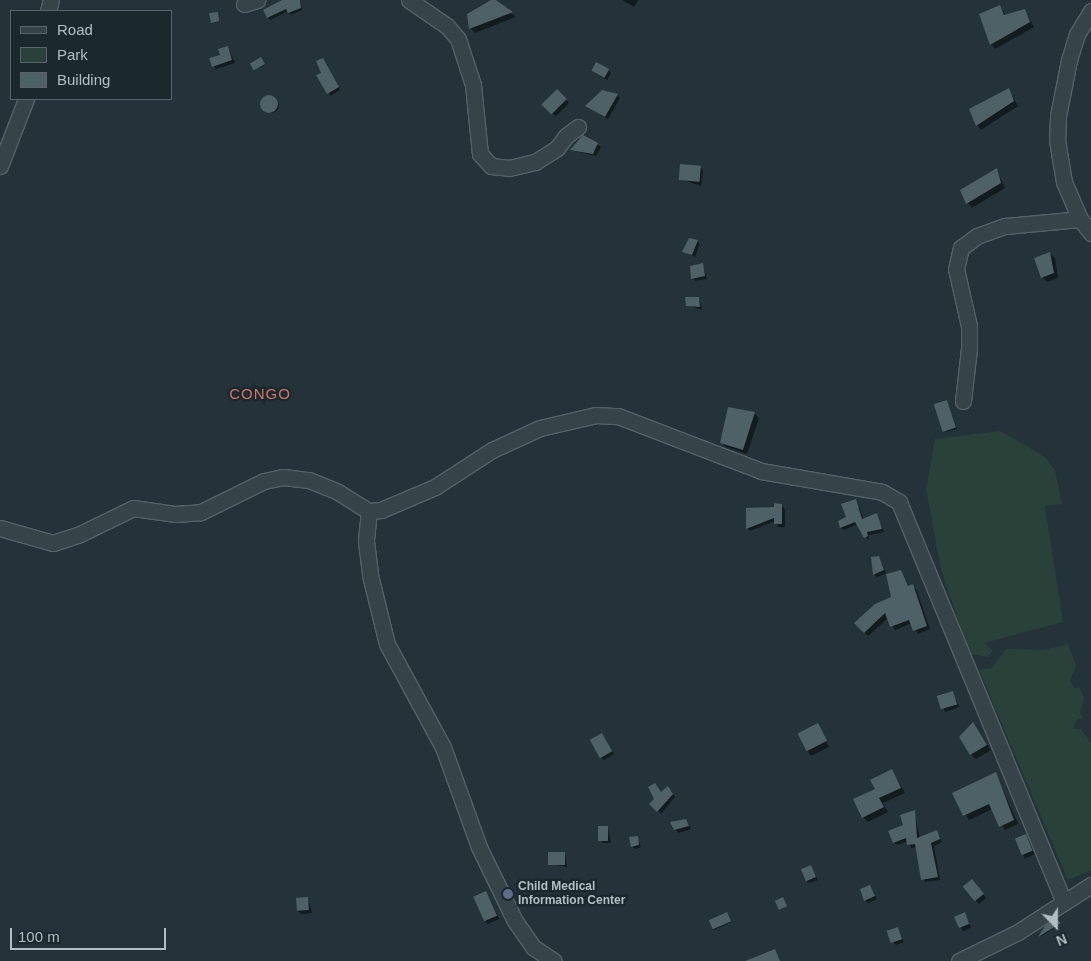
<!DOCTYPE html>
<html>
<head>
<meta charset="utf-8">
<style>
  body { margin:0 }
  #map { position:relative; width:1091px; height:961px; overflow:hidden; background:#233339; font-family:Helvetica,sans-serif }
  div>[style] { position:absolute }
  .green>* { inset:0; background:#2a413a }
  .shadow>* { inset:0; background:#0007; transform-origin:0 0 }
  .round { border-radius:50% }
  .building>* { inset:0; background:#4e6167; transform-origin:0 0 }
  .roads { filter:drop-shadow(1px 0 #546267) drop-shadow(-1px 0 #546267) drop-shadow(0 1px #546267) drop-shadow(0 -1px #546267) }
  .minor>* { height:15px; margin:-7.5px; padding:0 7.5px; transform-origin:7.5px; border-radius:7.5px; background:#364449 }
  .dots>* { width:14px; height:14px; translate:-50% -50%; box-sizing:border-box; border:2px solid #1b292e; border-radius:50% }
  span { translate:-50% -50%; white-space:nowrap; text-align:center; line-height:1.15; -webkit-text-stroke:5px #1b292e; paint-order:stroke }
  .poi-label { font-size:12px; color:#b1bfc5; font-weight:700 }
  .left { translate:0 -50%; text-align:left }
  .quarter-label { font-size:15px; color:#d1756a; letter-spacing:1px }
  .legend { position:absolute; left:10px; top:10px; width:162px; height:90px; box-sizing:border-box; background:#1b292e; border:1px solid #57656a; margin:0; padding:6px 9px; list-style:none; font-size:15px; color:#b1bfc5 }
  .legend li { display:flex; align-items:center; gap:10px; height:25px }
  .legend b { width:25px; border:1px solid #57656a }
  .north { position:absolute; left:1031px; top:901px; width:50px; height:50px; -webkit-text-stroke:4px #1b292e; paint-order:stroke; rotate:158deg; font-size:14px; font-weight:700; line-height:20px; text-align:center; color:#b1bfc5 }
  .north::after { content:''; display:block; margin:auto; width:18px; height:22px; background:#b1bfc5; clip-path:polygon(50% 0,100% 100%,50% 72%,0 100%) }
  .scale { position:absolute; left:10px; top:928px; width:156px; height:22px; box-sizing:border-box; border:2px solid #b1bfc5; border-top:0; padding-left:6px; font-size:15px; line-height:18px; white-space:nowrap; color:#b1bfc5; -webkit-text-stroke:4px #1b292e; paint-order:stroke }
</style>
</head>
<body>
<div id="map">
  <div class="green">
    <i style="clip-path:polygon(1000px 431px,1044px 456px,1055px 470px,1062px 504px,1045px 506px,1063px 622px,984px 643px,993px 650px,988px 657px,972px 654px,964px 637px,941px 569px,926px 489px,935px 439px)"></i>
    <i style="clip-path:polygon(1068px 644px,1076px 666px,1070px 681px,1074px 688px,1080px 688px,1084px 698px,1080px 712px,1083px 718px,1076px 720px,1073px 729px,1081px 729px,1091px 743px,1091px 870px,1068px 880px,979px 670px,992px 668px,1006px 649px,1044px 650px)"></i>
  </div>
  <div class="shadow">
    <i style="clip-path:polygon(289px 0,300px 0,302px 10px,291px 15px,288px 11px,270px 20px,268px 17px)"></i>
    <i style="clip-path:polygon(493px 0,516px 17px,475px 33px,470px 28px)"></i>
    <i style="clip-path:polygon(622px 0,638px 0,638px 1px,634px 7px)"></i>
    <i style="clip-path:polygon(1000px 7px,1006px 16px,1024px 10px,1034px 27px,995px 49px,991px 44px)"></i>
    <i style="clip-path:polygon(228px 47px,235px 63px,216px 69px,213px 66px)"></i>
    <i style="clip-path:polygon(262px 59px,265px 65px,254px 70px,253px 69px)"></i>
    <i style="clip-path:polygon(325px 62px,340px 90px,330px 96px,323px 73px)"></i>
    <i style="clip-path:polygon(608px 70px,611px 73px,607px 80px,592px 71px)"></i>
    <i style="clip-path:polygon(1009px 90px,1018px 106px,981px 130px,977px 125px)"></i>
    <i style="left:557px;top:91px;width:17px;height:19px;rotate:45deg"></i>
    <i style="clip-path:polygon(617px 95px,620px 98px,608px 119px,586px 106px)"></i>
    <i class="round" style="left:263px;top:97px;width:16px;height:16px"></i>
    <i style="clip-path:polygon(583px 137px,601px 147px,596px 156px,571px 150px)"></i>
    <i style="clip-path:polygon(700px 167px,703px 170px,701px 186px,680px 179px)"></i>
    <i style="clip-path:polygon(996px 169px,1005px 188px,972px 208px,968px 203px)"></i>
    <i style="clip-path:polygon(697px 241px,700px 244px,695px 257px,684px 251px)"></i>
    <i style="clip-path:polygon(1050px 254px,1055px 258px,1058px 278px,1047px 282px,1042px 277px)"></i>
    <i style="clip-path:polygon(702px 264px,707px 279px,695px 281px,693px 278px)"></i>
    <i style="clip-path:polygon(699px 298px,702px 310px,687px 305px)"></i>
    <i style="clip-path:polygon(947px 401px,957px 429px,945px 432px,944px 431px)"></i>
    <i style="clip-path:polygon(754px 413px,759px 418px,747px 454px,726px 447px,721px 442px)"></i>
    <i style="clip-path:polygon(856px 500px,864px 519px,876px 515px,884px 532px,869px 535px,868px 540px,858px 524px,844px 530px,841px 528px,840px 521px,848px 517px)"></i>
    <i style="clip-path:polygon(782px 506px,785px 509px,785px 527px,778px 527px,775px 521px,750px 531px,747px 528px)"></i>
    <i style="clip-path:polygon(879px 557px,886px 573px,877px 577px,874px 574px)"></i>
    <i style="clip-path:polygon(901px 572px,909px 587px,916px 589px,930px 629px,918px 634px,912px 623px,895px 630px,888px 618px,868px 636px,856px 623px,892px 598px)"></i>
    <i style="clip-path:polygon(953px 693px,959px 707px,945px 712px,939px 697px)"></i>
    <i style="clip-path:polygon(818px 724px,829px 747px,811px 756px,807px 751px)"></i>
    <i style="clip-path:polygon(973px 724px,991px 750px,976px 759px,971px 754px)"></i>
    <i style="clip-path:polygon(604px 738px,614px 754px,604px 760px,601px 757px)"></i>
    <i style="clip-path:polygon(892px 771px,905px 793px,883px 803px,888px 812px,868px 822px,863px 817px,877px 789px)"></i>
    <i style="clip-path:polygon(996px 774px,1018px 824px,1005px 830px,993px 809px,969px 820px,954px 793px)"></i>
    <i style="clip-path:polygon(671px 791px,675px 797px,661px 814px,650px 804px,661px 793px)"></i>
    <i style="clip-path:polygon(914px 812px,920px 838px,936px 832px,942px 842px,934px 846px,940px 880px,925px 882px,916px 847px,911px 848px,908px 841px,897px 845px,894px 842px)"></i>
    <i style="clip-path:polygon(686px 820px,691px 829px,678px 833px,672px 823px)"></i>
    <i style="clip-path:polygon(608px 827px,611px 843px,603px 843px,600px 840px)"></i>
    <i style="left:1026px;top:835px;width:21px;height:11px;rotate:65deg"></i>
    <i style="clip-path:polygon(637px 837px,641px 847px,635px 849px,632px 846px)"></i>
    <i style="clip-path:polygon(565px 854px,567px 867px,550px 864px)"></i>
    <i style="clip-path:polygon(811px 866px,818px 880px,809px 883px,806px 880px)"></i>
    <i style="clip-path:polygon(975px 884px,986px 898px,979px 904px,976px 901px)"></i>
    <i style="clip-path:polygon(870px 886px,877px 899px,868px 903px,865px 900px)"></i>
    <i style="clip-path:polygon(486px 892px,499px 919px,488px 924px,485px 921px)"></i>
    <i style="clip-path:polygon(308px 899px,312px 913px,301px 914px,298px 911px)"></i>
    <i style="left:964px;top:914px;width:15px;height:9px;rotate:62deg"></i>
    <i style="clip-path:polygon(728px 915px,731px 922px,714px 930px,713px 929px)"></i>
    <i style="clip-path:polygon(1056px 920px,1060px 924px,1040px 937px)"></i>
    <i style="clip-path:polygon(897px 929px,904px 942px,896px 945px,893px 942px)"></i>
  </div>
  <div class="building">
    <i style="clip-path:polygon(282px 0,300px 0,301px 8px,288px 13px,286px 9px,267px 18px,263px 10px)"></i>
    <i style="clip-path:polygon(491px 0,496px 0,513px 12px,469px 29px,467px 14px)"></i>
    <i style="clip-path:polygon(1000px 5px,1004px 15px,1025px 9px,1030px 22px,990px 45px,979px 14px)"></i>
    <i style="clip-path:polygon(218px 12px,219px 21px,211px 23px,209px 13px)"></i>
    <i style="clip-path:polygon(228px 46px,232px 60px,212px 67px,209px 58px,220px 55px,218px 49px)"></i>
    <i style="left:261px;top:57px;width:8px;height:13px;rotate:60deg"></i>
    <i style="clip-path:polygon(323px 58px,339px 87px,327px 94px,316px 75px,321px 73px,316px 61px)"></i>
    <i style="left:596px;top:62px;width:15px;height:10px;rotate:28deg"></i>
    <i style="clip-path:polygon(1009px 88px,1014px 101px,976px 126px,969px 109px)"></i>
    <i style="left:557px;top:89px;width:14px;height:22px;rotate:45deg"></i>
    <i style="clip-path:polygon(602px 90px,618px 94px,605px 117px,585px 106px)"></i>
    <i class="round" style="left:260px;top:95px;width:18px;height:18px"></i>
    <i style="clip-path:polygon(583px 135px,598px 143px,593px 154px,570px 150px)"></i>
    <i style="left:680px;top:164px;width:21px;height:16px;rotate:5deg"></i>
    <i style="clip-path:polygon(997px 168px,1001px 183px,966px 204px,960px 190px)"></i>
    <i style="clip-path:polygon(689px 238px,698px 240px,692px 255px,682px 252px)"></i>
    <i style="clip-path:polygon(1050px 252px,1054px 273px,1041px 278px,1034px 258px)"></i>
    <i style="clip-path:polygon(703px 263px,705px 276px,691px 279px,690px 266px)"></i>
    <i style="clip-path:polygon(685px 297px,699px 297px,700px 307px,686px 306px)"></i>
    <i style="left:947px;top:400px;width:29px;height:14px;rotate:72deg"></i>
    <i style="clip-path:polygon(728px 407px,755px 412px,743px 450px,720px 443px)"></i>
    <i style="clip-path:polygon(856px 499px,862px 519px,877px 513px,882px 529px,867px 532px,868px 536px,864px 538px,855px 522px,840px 528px,838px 521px,846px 517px,841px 504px)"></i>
    <i style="clip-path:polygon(774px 503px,782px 504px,782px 524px,774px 524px,774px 518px,746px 529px,746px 508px,774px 507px)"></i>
    <i style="clip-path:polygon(879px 556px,884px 570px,873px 575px,871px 557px)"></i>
    <i style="clip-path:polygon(901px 570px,908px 586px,913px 584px,927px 626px,913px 631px,909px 620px,890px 627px,885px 613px,864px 633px,854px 623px,875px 604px,891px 597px,886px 574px)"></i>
    <i style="left:953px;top:691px;width:14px;height:17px;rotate:73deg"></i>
    <i style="clip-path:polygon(973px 722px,987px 745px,970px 755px,959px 737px)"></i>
    <i style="left:818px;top:723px;width:20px;height:23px;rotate:63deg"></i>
    <i style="left:602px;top:733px;width:21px;height:14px;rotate:61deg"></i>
    <i style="clip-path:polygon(892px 769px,901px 788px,879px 798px,884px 807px,862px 818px,853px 799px,875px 789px,870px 780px)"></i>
    <i style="clip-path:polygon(996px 772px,1014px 820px,999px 827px,989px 804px,963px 816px,952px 793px)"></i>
    <i style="clip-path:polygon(655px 783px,661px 792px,668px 786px,673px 794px,657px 812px,649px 804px,654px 799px,648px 787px)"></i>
    <i style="clip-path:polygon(915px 810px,917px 838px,937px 830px,940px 839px,931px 843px,938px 877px,921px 880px,915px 844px,907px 845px,906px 838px,893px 843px,888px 831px,903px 825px,900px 815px)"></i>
    <i style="clip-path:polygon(686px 819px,689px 826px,674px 830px,670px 822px)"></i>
    <i style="left:598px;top:826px;width:10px;height:15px"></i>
    <i style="left:1026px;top:834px;width:18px;height:12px;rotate:68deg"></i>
    <i style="clip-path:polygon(638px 836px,639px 845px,631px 847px,629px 837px)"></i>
    <i style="left:548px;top:852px;width:17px;height:13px"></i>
    <i style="left:811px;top:865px;width:13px;height:11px;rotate:67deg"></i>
    <i style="left:972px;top:879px;width:19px;height:12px;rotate:51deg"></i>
    <i style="clip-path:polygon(870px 885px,875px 896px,864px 901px,860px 889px)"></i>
    <i style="left:486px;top:891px;width:27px;height:14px;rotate:66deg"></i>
    <i style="left:308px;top:897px;width:13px;height:12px;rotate:86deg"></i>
    <i style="left:783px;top:897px;width:10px;height:9px;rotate:66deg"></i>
    <i style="left:727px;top:912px;width:10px;height:20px;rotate:66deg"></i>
    <i style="clip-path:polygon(965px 912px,969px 924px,959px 928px,954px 917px)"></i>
    <i style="clip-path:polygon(1056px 919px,1061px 923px,1038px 937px,1045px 926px)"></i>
    <i style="left:898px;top:927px;width:13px;height:12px;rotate:72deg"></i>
    <i style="clip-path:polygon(775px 949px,780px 961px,745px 961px)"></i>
  </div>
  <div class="roads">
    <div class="minor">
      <i style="left:409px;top:0;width:46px;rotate:34.4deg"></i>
      <i style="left:447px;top:26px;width:17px;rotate:50deg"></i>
      <i style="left:458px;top:39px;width:48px;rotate:71.9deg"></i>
      <i style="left:473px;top:85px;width:69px;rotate:84.2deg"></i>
      <i style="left:480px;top:154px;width:16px;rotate:47deg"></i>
      <i style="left:491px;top:166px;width:18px;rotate:6deg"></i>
      <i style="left:509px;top:168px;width:27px;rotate:-13deg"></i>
      <i style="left:535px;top:162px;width:26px;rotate:-32deg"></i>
      <i style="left:557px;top:148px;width:15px;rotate:-53deg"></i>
      <i style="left:566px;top:136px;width:15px;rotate:-37deg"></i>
      <i style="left:244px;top:4px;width:14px;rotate:-17deg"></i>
      <i style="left:48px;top:11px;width:11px;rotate:-75deg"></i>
      <i style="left:1091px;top:11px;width:27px;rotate:121deg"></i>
      <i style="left:1077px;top:34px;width:27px;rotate:107deg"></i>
      <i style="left:1069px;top:60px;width:57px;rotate:101.1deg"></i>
      <i style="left:1058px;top:116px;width:24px;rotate:92deg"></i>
      <i style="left:1057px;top:140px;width:43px;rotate:80.5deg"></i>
      <i style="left:1064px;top:182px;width:40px;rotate:66.6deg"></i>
      <i style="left:1080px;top:219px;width:18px;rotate:52deg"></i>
      <i style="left:0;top:166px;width:72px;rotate:-68.8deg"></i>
      <i style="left:963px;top:401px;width:53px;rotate:-83.5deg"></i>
      <i style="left:969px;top:348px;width:22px;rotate:-90deg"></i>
      <i style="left:969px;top:326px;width:58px;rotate:-102.8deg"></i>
      <i style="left:956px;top:269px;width:22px;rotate:-77deg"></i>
      <i style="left:961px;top:248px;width:20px;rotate:-37deg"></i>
      <i style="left:977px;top:236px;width:30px;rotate:-20deg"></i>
      <i style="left:1005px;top:226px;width:75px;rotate:-5.3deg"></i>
      <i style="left:369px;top:511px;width:30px;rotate:96deg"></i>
      <i style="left:366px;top:541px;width:34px;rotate:83deg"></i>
      <i style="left:370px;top:575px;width:71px;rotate:76.2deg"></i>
      <i style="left:387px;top:644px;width:117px;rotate:61.5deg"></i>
      <i style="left:443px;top:747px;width:106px;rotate:70.2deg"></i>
      <i style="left:479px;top:847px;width:82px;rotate:64.1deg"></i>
      <i style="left:515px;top:921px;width:32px;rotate:55deg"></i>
      <i style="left:533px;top:947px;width:25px;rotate:34deg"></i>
      <i style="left:0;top:528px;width:55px;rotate:15.8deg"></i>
      <i style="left:53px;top:543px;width:26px;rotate:-18deg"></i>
      <i style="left:78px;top:535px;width:61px;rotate:-26.1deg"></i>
      <i style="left:133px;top:508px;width:42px;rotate:8.1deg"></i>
      <i style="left:175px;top:514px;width:26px;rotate:-4deg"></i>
      <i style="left:201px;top:512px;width:70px;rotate:-26.2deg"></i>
      <i style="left:264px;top:481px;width:19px;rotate:-12deg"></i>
      <i style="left:283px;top:477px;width:26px;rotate:7deg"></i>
      <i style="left:309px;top:480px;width:31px;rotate:22deg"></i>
      <i style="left:338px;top:492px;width:36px;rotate:32deg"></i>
      <i style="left:369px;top:511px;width:12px;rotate:-5deg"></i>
      <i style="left:381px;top:510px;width:59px;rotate:-23.1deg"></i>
      <i style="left:435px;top:487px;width:68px;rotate:-33deg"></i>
      <i style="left:492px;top:450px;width:53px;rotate:-24.6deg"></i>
      <i style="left:540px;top:428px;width:57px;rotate:-13.1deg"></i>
      <i style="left:596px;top:415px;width:22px;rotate:3deg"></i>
      <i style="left:618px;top:416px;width:153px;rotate:21deg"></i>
      <i style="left:761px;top:471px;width:123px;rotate:9.8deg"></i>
      <i style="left:882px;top:492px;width:20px;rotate:30deg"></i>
      <i style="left:899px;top:502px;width:433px;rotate:67.6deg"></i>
      <i style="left:959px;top:961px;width:66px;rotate:-26.2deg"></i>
      <i style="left:1018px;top:932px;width:87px;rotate:-32.8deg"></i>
    </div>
  </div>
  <div class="dots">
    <i style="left:508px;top:894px;background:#5c6f8a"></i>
  </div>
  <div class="poi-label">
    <span class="left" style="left:518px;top:894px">Child Medical<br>Information Center</span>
  </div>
  <div class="quarter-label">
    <span style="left:260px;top:394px">CONGO</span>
  </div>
  <ul class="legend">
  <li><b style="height:6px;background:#364449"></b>Road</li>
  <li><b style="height:14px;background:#2a413a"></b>Park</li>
  <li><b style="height:14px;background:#4e6167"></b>Building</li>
  </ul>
  <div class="north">N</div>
  <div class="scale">100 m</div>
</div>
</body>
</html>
